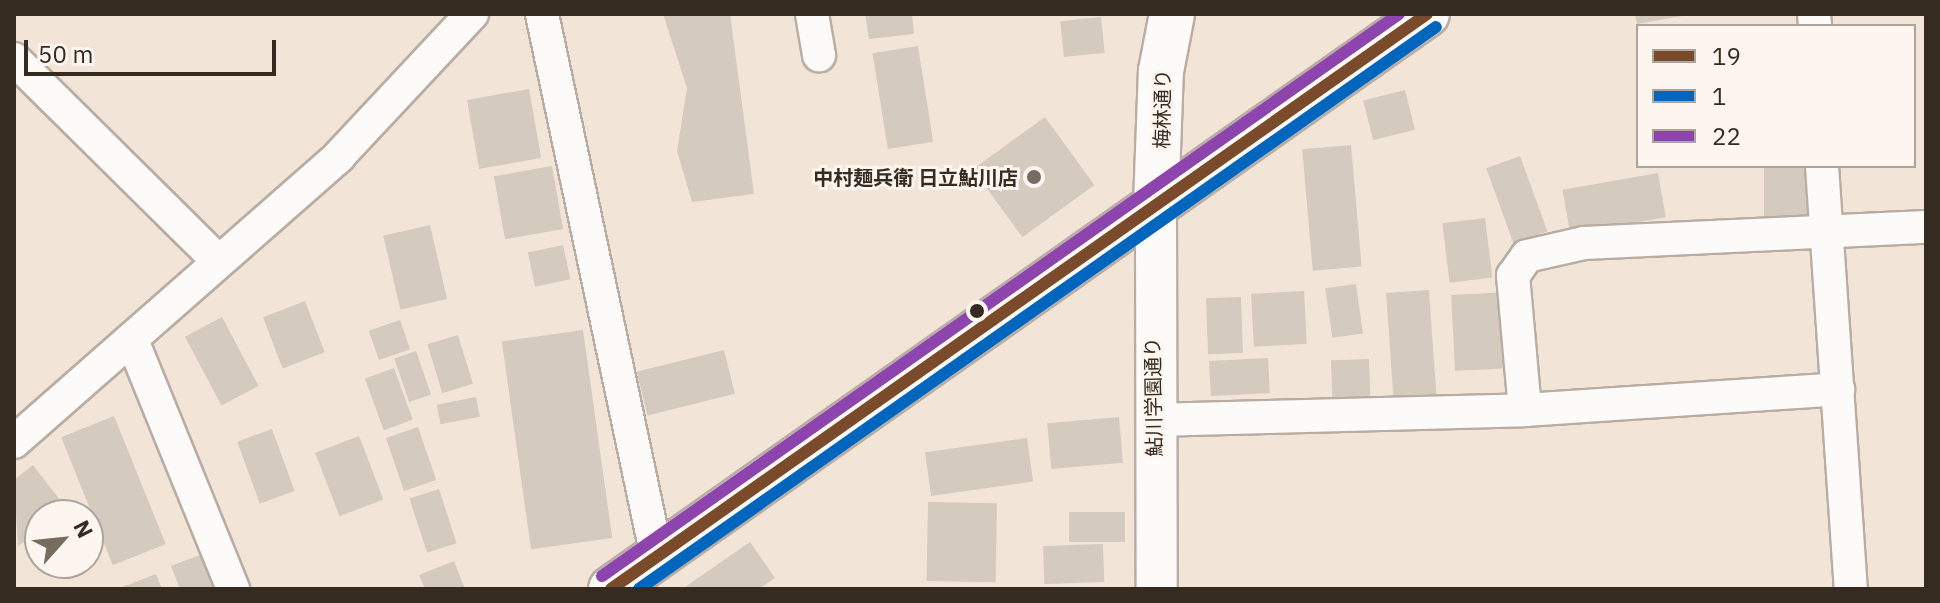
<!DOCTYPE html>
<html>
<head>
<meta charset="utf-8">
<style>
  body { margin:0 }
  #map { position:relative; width:1940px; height:603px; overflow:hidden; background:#f2e5d8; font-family:"IBM Plex Sans","Noto Sans JP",sans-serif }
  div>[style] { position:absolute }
  .building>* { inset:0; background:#d5cabe; transform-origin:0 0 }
  .roads { filter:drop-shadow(2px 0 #b9ada3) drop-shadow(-2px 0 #b9ada3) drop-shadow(0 2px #b9ada3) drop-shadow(0 -2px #b9ada3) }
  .minor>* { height:32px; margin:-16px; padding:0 16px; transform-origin:16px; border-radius:16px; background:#fdfbf9 }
  .tertiary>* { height:40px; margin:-20px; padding:0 20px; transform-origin:20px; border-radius:20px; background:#fdfbf9 }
  .primary>* { height:44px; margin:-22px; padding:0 22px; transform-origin:22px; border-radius:22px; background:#fdfbf9 }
  .trunk>* { height:44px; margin:-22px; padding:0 22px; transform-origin:22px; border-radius:22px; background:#fdfbf9 }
  .bus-1>* { height:12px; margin:-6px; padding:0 6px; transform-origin:6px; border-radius:6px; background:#7a4b2a }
  .bus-2>* { height:12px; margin:-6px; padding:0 6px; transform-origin:6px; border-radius:6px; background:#0065bd }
  .bus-3>* { height:12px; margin:-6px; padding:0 6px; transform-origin:6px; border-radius:6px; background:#8e44ad }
  .dots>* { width:22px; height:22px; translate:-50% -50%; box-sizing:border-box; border:4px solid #fcf5f0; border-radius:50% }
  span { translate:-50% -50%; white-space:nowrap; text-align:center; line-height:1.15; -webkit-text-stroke:6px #fcf5f0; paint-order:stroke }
  .street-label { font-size:20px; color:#362b20 }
  .poi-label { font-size:20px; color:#362b20; font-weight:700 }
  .right { translate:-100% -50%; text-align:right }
  .frame { position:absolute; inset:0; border:16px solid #362b20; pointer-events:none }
  .legend { position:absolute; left:1636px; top:24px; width:280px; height:144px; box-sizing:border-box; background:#fcf5f0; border:2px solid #ada49d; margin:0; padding:10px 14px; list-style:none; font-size:24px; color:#362b20 }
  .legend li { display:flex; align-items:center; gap:16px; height:40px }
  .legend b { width:40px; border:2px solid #ada49d }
  .north { position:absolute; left:24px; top:499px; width:80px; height:80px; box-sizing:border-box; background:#fcf5f0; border:2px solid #ada49d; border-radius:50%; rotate:63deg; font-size:22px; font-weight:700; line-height:32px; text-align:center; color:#362b20 }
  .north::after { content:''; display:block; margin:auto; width:28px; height:36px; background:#786c60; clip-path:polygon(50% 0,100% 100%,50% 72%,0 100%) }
  .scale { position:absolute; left:24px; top:40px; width:252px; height:36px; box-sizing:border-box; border:4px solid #362b20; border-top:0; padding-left:10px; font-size:24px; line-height:28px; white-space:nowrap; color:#362b20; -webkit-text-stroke:6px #fcf5f0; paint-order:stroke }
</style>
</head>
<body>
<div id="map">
  <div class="building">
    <i style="clip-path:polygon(663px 14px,730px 14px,754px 194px,692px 202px,677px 151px,687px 88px)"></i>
    <i style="clip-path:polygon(865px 14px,912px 14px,914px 34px,869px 39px)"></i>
    <i style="clip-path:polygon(1635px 14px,1682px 14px,1682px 16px,1637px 24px)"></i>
    <i style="left:1101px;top:17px;width:36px;height:41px;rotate:84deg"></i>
    <i style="left:918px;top:46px;width:97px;height:46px;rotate:81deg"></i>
    <i style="left:529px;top:89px;width:70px;height:63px;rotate:80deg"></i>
    <i style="left:1405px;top:90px;width:41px;height:43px;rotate:76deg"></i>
    <i style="left:1045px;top:117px;width:84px;height:89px;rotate:54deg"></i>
    <i style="left:1351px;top:145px;width:122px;height:49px;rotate:85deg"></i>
    <i style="left:1520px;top:156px;width:80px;height:36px;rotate:70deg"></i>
    <i style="left:552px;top:166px;width:64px;height:59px;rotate:80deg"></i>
    <i style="left:1764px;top:166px;width:44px;height:52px"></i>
    <i style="left:1658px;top:173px;width:45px;height:97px;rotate:80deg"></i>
    <i style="left:1485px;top:218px;width:60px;height:43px;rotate:83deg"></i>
    <i style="left:430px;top:225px;width:76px;height:48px;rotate:77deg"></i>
    <i style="left:563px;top:245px;width:35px;height:36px;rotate:78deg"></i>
    <i style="left:1356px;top:284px;width:50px;height:31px;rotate:82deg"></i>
    <i style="left:1429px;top:290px;width:113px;height:43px;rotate:86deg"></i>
    <i style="left:1304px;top:291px;width:53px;height:53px;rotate:87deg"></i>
    <i style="left:1508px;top:292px;width:76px;height:57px;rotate:87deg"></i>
    <i style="left:1241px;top:297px;width:56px;height:35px;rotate:88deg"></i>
    <i style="left:305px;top:301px;width:55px;height:45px;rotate:69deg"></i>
    <i style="left:222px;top:317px;width:78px;height:42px;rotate:62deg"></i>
    <i style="left:400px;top:320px;width:31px;height:33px;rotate:71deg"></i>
    <i style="left:583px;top:330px;width:210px;height:82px;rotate:82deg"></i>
    <i style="left:458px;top:335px;width:51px;height:32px;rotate:73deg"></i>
    <i style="left:724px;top:350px;width:45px;height:90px;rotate:76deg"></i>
    <i style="left:416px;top:351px;width:46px;height:23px;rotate:71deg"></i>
    <i style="left:1268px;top:358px;width:35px;height:59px;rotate:87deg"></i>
    <i style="left:1369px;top:359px;width:46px;height:38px;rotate:88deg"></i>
    <i style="left:394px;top:368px;width:55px;height:31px;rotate:70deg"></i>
    <i style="left:476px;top:397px;width:20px;height:40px;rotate:79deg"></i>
    <i style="left:114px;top:416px;width:138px;height:57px;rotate:68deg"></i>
    <i style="left:1119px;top:417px;width:46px;height:72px;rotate:85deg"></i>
    <i style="left:418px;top:427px;width:56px;height:34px;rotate:71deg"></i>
    <i style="left:272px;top:429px;width:66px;height:37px;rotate:70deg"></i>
    <i style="left:359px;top:436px;width:68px;height:47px;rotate:69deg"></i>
    <i style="left:1027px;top:438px;width:44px;height:103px;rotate:82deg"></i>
    <i style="clip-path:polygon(33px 465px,67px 509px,40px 515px,40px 530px,18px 546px,14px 480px)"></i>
    <i style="left:439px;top:489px;width:57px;height:31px;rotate:72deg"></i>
    <i style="left:928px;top:502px;width:69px;height:79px;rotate:1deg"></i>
    <i style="left:1069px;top:512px;width:56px;height:30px"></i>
    <i style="clip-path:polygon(750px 542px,775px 578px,759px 589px,682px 589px)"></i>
    <i style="left:1103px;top:544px;width:38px;height:60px;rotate:88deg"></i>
    <i style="clip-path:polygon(200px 555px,213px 589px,180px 589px,171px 566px)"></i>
    <i style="clip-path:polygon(454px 561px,465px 589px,425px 589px,419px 575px)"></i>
    <i style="clip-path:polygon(156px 574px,162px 589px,117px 589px)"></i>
  </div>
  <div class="roads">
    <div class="minor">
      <i style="left:542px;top:14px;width:555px;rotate:78.04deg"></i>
      <i style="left:812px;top:14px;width:42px;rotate:80.3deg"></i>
      <i style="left:1814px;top:14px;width:12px;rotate:85deg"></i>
      <i style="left:14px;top:59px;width:286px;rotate:44.7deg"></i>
      <i style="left:1822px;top:166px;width:424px;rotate:86.1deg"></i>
      <i style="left:132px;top:340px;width:269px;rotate:67.9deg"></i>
      <i style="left:1525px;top:410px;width:135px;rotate:-95.1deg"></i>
      <i style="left:1513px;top:276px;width:24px;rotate:-55deg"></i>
      <i style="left:1527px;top:256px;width:58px;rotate:-12.8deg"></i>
      <i style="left:1584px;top:243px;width:342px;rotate:-2.7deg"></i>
      <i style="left:1153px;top:420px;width:372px;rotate:-1.5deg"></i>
      <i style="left:1525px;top:410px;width:314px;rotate:-3.8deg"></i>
      <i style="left:14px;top:442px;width:433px;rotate:-41.3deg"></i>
      <i style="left:339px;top:156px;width:195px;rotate:-46.9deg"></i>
    </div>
    <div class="tertiary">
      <i style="left:1156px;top:205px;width:384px;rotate:89.9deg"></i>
    </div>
    <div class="primary">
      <i style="left:1156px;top:205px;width:134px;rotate:-87.9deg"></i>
      <i style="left:1161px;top:71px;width:58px;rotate:-79.1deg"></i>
    </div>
    <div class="trunk">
      <i style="left:611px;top:589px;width:998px;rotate:-35.17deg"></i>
    </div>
  </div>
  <div class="bus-1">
    <i style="left:611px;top:589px;width:998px;rotate:-35.17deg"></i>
  </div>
  <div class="bus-2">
    <i style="left:639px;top:589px;width:975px;rotate:-35.19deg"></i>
  </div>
  <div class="bus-3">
    <i style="left:602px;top:576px;width:975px;rotate:-35.19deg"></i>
  </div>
  <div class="dots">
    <i style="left:1034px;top:177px;background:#786c60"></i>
    <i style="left:977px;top:311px;background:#362b20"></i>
  </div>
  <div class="street-label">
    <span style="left:1162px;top:109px;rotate:-89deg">梅林通り</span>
    <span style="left:1153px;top:397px;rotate:-91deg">鮎川学園通り</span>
  </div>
  <div class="poi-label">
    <span class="right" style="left:1018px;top:177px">中村麺兵衛 日立鮎川店</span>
  </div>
  <div class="frame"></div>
  <ul class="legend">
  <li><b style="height:10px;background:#7a4b2a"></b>19</li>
  <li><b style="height:10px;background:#0065bd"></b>1</li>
  <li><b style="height:10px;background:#8e44ad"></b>22</li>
  </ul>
  <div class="north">N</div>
  <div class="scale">50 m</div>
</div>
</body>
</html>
